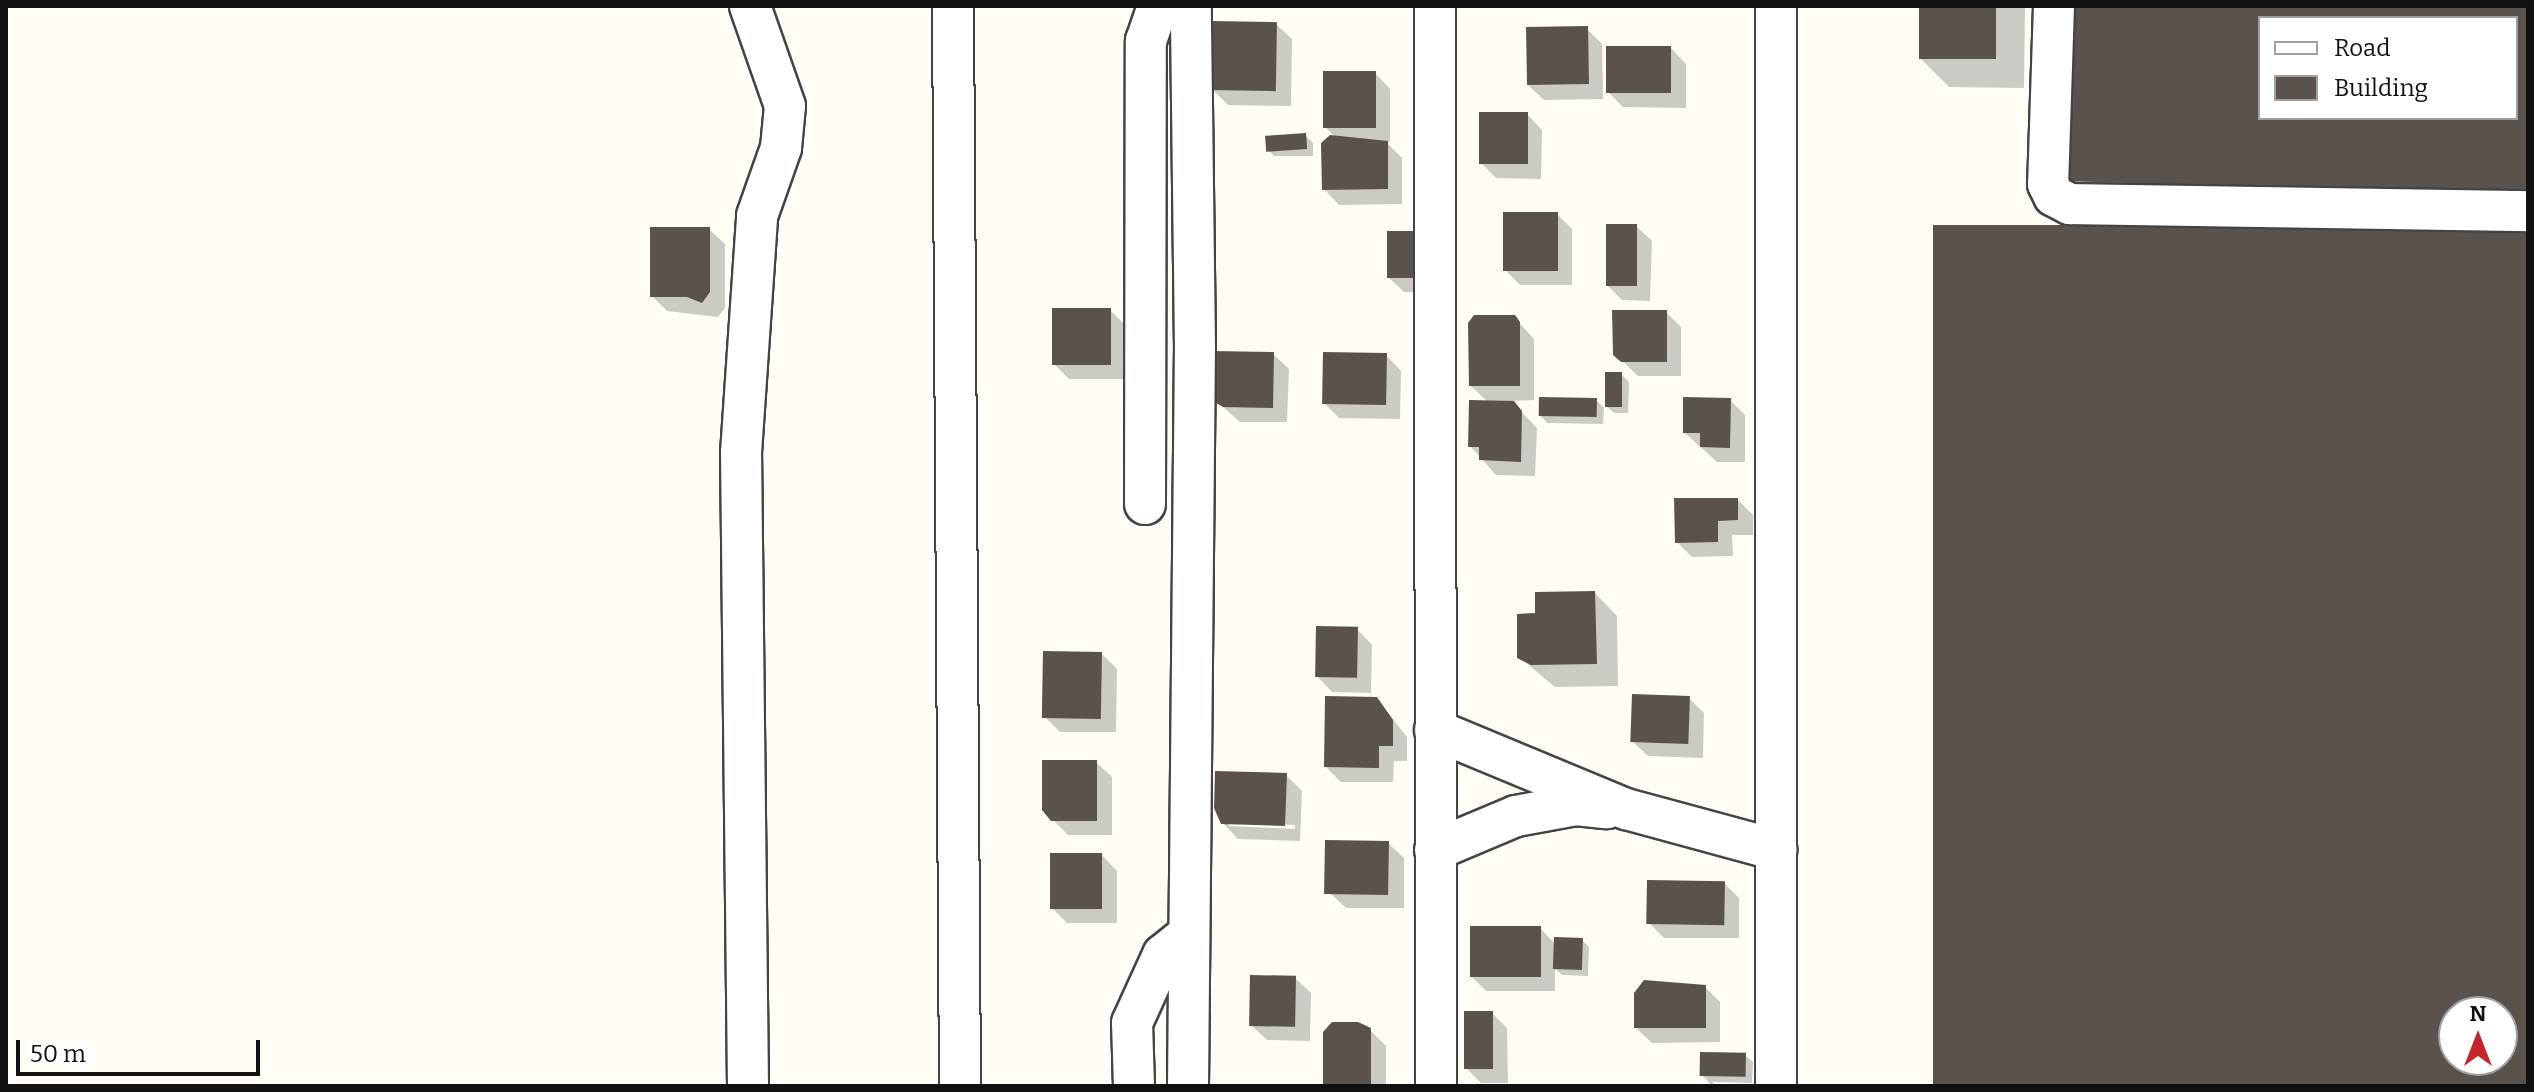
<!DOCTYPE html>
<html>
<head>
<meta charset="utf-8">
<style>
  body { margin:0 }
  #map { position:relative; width:2534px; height:1092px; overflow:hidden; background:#fffdf5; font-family:Bitter,serif }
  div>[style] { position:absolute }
  .shadow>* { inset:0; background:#0003 }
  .building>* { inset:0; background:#5a524d; transform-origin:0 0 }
  .roads { filter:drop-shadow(2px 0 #444) drop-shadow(-2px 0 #444) drop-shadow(0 2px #444) drop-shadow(0 -2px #444) }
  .minor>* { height:40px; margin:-20px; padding:0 20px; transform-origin:20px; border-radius:20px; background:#fff }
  span { translate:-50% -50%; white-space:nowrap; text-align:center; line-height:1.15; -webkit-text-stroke:8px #fff; paint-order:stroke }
  .frame { position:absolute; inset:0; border:8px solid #111; pointer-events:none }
  .legend { position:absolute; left:2258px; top:16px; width:260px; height:104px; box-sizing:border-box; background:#fff; border:2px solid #a0a0a0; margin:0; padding:10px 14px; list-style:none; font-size:24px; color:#111 }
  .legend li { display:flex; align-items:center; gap:16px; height:40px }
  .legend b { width:40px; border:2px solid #a0a0a0 }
  .north { position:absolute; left:2438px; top:996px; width:80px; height:80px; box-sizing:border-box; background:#fff; border:2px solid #a0a0a0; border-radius:50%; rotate:0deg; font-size:22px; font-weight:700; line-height:32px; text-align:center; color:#111 }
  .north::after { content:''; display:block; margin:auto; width:28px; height:36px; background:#c4262e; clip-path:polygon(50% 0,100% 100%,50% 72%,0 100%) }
  .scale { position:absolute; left:16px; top:1040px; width:244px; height:36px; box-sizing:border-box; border:4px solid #111; border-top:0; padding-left:10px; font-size:24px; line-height:28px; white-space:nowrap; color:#111; -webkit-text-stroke:6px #fff; paint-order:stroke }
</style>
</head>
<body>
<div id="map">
  <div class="shadow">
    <i style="clip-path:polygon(1921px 6px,2025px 6px,2024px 88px,1949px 87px,1920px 58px)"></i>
    <i style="clip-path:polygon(evenodd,2073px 6px,2528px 6px,2528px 1086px,1935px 1086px,2527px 227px,2097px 209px,2068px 180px,2073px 6px,2260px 18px,2516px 18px,2516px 118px,2260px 118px,2260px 18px,2073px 6px,2454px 1012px,2502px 1012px,2502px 1060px,2454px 1060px,2454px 1012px)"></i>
    <i style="clip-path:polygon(1276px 24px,1292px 39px,1291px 106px,1228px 105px,1212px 89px)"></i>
    <i style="clip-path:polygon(1587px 29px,1602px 44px,1603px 99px,1544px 100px,1528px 85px)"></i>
    <i style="clip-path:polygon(1671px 48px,1686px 64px,1686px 108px,1623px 107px,1608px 92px)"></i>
    <i style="clip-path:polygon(1375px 73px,1390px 89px,1390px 142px,1386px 142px,1402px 158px,1402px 204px,1339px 205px,1324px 189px,1336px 138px,1325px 127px)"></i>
    <i style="clip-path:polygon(1527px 114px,1542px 130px,1541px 179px,1496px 178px,1481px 163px)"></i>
    <i style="clip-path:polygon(1306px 136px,1313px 143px,1313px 156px,1274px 156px,1267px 148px)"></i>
    <i style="clip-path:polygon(1557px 214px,1572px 229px,1572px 285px,1520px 285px,1505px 270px)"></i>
    <i style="clip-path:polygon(1636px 226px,1652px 241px,1650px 301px,1622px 300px,1607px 285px)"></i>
    <i style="clip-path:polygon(709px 229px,725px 244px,725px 308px,718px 317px,667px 311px,652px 296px)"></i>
    <i style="clip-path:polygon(1438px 249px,1438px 293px,1404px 292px,1388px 277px)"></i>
    <i style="clip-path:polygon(1110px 310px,1125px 325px,1125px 379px,1069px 379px,1054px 364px)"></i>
    <i style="clip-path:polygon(1666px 312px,1681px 327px,1681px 376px,1638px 376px,1615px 354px)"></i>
    <i style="clip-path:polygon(1514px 317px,1534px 339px,1534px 400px,1511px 401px,1537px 428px,1535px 476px,1496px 475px,1470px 446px,1488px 402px,1471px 386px)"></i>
    <i style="clip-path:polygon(1273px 354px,1289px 369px,1287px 422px,1240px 422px,1214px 399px)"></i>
    <i style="clip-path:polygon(1386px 355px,1401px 371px,1400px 419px,1339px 418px,1324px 403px)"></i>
    <i style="clip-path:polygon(1621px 374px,1629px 382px,1628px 413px,1614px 413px,1606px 406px)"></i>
    <i style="clip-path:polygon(1596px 400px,1604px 408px,1603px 424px,1547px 423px,1540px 415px)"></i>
    <i style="clip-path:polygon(1730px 400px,1745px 415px,1745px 462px,1717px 462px,1685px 433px)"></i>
    <i style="clip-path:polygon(1738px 500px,1753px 515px,1753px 535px,1732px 535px,1733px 556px,1692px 557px,1677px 542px)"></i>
    <i style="clip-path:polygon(1595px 593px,1617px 616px,1618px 686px,1555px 687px,1519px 657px,1538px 615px)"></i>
    <i style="clip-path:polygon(1357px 629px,1372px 645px,1371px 693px,1332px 692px,1317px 676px)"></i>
    <i style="clip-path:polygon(1102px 654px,1117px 669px,1116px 732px,1060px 732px,1045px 717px)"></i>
    <i style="clip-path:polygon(1689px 698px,1704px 713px,1703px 758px,1648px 756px,1632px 741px)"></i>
    <i style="clip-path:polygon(1377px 699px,1407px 737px,1407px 761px,1394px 761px,1393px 782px,1341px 782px,1326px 767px)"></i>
    <i style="clip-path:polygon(1096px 762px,1112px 777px,1112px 835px,1068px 835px,1053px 820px)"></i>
    <i style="clip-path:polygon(evenodd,1286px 775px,1302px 791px,1300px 841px,1238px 839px,1223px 823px,1286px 775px,1229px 822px,1295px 825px,1295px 829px,1229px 826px,1229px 822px)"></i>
    <i style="clip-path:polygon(1388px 843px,1404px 858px,1404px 908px,1346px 908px,1330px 893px)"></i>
    <i style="clip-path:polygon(1102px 855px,1117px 871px,1117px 923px,1067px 923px,1052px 908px)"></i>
    <i style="clip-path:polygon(1724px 883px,1739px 898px,1739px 938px,1664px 938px,1649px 923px)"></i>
    <i style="clip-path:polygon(1540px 928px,1555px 944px,1582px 940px,1589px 947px,1588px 976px,1562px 975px,1555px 969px,1555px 991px,1486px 991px,1471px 976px)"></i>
    <i style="clip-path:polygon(1295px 978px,1311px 993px,1310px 1041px,1267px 1040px,1251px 1025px)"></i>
    <i style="clip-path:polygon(1705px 987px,1720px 1002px,1720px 1042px,1652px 1043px,1636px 1028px)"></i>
    <i style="clip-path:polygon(1492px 1013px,1507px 1028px,1508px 1083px,1481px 1083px,1466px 1068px)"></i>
    <i style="clip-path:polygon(1370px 1030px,1386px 1046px,1386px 1086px,1325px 1086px)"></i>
    <i style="clip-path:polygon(1745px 1055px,1753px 1062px,1752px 1083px,1712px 1082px,1716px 1086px,1690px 1086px,1712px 1086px,1702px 1075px)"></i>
  </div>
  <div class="building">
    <i style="left:1919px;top:6px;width:77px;height:53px"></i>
    <i style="clip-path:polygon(evenodd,2071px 6px,2528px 6px,2528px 196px,2066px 181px,2071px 6px,2260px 18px,2516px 18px,2516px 118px,2260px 118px,2260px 18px)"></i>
    <i style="left:1211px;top:21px;width:66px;height:69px;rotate:1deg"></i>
    <i style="left:1588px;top:26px;width:58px;height:62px;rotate:89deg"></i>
    <i style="left:1606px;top:46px;width:65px;height:47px"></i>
    <i style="left:1323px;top:71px;width:53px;height:57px"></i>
    <i style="left:1479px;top:112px;width:49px;height:52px"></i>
    <i style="left:1306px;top:133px;width:16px;height:41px;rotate:86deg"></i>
    <i style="clip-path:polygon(1330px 135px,1388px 141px,1388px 189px,1322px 190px,1321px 143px)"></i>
    <i style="left:1503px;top:212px;width:55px;height:59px"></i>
    <i style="left:1606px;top:224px;width:31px;height:62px"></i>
    <i style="clip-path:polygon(evenodd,1933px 225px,2528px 225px,2528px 1086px,1933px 1086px,1933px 225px,2454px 1012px,2502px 1012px,2502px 1060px,2454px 1060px,2454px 1012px)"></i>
    <i style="clip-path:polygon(650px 227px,710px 227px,710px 292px,702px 303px,687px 297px,650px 297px)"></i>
    <i style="left:1387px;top:231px;width:37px;height:47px"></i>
    <i style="left:1052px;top:308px;width:59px;height:57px"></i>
    <i style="clip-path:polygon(1612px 310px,1667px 310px,1667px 362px,1621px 362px,1613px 355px)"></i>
    <i style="clip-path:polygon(1474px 315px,1515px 315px,1520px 322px,1520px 386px,1469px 386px,1468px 323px)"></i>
    <i style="clip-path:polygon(1212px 351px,1274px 352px,1273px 408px,1223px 407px,1211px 400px)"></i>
    <i style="left:1323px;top:352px;width:64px;height:52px;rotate:1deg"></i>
    <i style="left:1605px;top:372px;width:17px;height:35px"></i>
    <i style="left:1539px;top:397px;width:58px;height:19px;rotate:1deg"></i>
    <i style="clip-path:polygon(1683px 397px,1731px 398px,1730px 448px,1700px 447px,1700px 433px,1683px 433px)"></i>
    <i style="clip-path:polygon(1469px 400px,1514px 401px,1522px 411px,1521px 462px,1479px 460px,1479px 447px,1468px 447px)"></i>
    <i style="clip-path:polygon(1674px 498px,1738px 498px,1738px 520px,1718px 521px,1718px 542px,1675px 543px)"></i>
    <i style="clip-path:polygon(1595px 591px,1597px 664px,1531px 665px,1517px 658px,1517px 614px,1535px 613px,1535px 592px)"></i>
    <i style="left:1316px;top:626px;width:42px;height:51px;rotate:1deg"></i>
    <i style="left:1043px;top:651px;width:59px;height:67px;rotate:1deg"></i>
    <i style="left:1632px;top:694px;width:58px;height:48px;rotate:2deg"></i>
    <i style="clip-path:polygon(1325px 696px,1377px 697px,1393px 720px,1393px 746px,1379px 746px,1379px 768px,1324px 767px)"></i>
    <i style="clip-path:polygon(1042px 760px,1097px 760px,1097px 821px,1051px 821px,1042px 810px)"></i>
    <i style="clip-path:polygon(1215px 771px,1287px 773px,1285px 826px,1221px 824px,1214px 808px)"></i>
    <i style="left:1325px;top:840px;width:64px;height:54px;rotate:1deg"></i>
    <i style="left:1050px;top:853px;width:52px;height:56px"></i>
    <i style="left:1647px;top:880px;width:78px;height:44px;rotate:1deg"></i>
    <i style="left:1470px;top:926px;width:71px;height:51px"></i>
    <i style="left:1554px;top:937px;width:29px;height:32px;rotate:2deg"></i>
    <i style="left:1250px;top:975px;width:46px;height:51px;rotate:1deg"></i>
    <i style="clip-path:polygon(1644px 980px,1706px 985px,1706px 1028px,1634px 1028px,1634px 993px)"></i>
    <i style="left:1464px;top:1011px;width:29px;height:58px"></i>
    <i style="clip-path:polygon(1332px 1022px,1358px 1022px,1371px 1028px,1371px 1086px,1323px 1086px,1323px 1032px)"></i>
    <i style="left:1700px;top:1052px;width:46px;height:24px;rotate:1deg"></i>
  </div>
  <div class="roads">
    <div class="minor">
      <i style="left:953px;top:6px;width:1080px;rotate:89.63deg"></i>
      <i style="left:1435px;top:6px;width:1080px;rotate:89.95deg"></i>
      <i style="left:2054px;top:6px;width:178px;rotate:91.9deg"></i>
      <i style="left:2048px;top:184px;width:13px;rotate:63deg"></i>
      <i style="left:2054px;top:196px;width:18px;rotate:27deg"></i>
      <i style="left:2070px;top:204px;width:458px;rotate:0.9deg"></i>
      <i style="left:1145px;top:504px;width:463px;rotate:-89.9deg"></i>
      <i style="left:1146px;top:41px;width:37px;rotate:-71deg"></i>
      <i style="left:1435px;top:730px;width:207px;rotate:22.5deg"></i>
      <i style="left:1626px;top:809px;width:156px;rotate:15.2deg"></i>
      <i style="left:1435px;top:850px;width:88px;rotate:-22.8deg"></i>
      <i style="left:1516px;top:816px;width:61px;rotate:-10.4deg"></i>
      <i style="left:1576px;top:805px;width:31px;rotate:6deg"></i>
      <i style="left:748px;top:1086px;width:633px;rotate:-90.63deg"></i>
      <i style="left:741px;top:453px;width:238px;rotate:-86.1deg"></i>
      <i style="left:757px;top:216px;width:72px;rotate:-70.6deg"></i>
      <i style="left:781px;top:148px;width:42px;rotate:-84.6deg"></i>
      <i style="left:785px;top:106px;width:106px;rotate:-109.3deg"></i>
      <i style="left:1134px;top:1086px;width:63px;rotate:-91.8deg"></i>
      <i style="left:1132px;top:1023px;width:75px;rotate:-65.5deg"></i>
      <i style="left:1163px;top:955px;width:33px;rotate:-39deg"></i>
      <i style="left:1188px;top:1086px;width:737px;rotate:-89.46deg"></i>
      <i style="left:1195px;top:349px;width:343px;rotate:-90.7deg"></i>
      <i style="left:1776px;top:1086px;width:1080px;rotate:-90deg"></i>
    </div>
  </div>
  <div class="frame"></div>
  <ul class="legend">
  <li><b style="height:10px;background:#fff"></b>Road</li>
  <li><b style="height:22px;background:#5a524d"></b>Building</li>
  </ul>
  <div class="north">N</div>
  <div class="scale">50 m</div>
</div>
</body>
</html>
